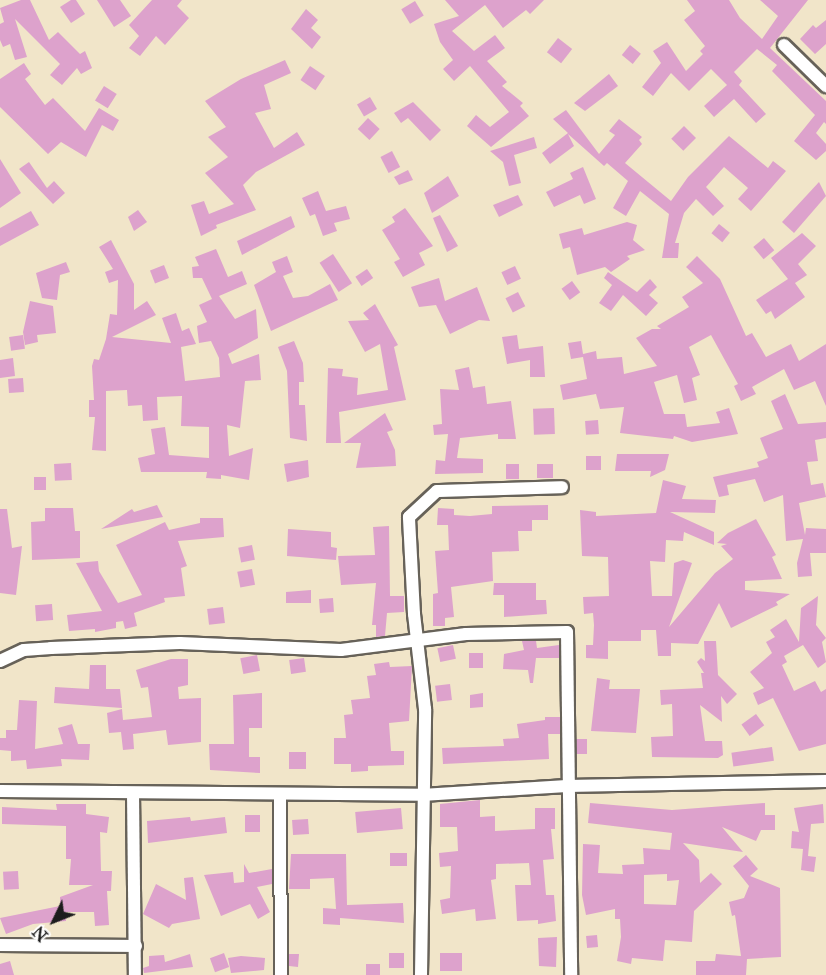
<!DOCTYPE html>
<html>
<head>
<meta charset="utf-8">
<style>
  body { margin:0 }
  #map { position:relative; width:826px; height:975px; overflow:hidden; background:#f1e5c9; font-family:"IM FELL Great Primer",serif }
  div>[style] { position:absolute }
  .building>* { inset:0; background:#dda2cc; transform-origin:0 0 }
  .roads { filter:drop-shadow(2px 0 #676259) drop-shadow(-2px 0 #676259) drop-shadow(0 2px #676259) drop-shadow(0 -2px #676259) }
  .street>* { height:12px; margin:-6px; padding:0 6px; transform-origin:6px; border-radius:6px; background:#fff }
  span { translate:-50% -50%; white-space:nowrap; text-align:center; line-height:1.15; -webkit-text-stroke:5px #fff; paint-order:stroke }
  .north { position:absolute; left:24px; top:891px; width:60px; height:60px; -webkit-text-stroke:4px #fff; paint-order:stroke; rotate:227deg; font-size:16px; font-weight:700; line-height:24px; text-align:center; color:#1c1c1c }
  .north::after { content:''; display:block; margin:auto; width:21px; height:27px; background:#1c1c1c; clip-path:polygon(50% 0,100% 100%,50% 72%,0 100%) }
</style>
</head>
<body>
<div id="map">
  <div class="building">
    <i style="clip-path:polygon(21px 0,30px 0,49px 40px,58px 32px,80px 54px,85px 51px,92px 68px,81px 74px,77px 68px,62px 85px,50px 75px,60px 64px,15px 19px,27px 57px,15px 60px,10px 44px,3px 47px,0 40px,0 24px,4px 22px,0 8px)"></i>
    <i style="clip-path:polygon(71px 0,76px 0,85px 14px,71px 23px,60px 7px)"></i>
    <i style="clip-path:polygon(97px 0,120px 0,131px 16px,114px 27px)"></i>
    <i style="clip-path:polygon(152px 0,182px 0,177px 6px,189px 18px,165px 45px,156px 36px,140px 56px,129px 48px,139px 36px,129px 25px)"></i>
    <i style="clip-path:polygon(445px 0,544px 0,530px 14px,526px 10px,503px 28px,485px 5px,452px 31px,474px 51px,495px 35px,505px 48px,487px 61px,507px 82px,502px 86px,523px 103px,520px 106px,529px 116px,491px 147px,467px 126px,476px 115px,490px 127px,509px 112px,470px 66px,454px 81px,443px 69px,453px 60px,440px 42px,434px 24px,459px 16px)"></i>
    <i style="clip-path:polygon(687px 0,729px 0,740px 18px,762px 39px,778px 16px,760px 0,808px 0,770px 48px,826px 101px,826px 124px,824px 122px,816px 133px,826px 144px,826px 151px,816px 160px,794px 141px,815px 115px,772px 71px,777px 65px,757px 49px,734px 72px,742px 81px,739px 85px,766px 114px,756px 123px,734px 99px,714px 117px,704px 106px,727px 85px,711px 69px,689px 91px,671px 73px,653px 96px,642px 87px,661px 63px,653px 51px,667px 42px,686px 71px,703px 54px,700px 51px,705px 46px,684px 20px,695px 11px)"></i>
    <i style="left:415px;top:1px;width:17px;height:16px;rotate:59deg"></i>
    <i style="clip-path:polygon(306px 9px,318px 20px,311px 28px,321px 37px,312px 49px,291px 29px)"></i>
    <i style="clip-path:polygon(826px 20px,826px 44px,815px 54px,800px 39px,813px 25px,816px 28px)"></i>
    <i style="left:558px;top:38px;width:18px;height:18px;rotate:38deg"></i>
    <i style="left:630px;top:45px;width:14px;height:13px;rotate:39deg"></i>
    <i style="clip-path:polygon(285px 60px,291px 73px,264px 85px,271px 109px,255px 113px,274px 148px,297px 132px,305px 145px,256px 172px,243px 185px,256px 210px,216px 225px,217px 228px,201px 236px,191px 205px,204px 201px,209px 214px,234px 204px,205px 173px,228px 157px,208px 137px,226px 127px,205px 101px,241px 79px)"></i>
    <i style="clip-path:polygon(24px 63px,31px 74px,25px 79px,45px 105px,53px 98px,85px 131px,99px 108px,119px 120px,113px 131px,102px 125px,86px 157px,61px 142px,48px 154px,0 107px,0 79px)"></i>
    <i style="left:310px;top:66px;width:18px;height:17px;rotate:34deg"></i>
    <i style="clip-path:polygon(609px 74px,618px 86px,585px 111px,574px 103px)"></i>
    <i style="left:104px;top:86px;width:15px;height:17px;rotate:32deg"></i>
    <i style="left:370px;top:97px;width:14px;height:15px;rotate:60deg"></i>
    <i style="clip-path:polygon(413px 102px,441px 130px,430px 141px,408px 118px,401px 123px,394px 113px)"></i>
    <i style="clip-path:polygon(566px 110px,599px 154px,615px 135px,609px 131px,619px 119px,642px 137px,639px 140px,642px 144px,625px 163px,671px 201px,688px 177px,729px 136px,768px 168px,773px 161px,786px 171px,751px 211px,738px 199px,748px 188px,724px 167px,706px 187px,724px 206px,713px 216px,696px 199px,684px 213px,675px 243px,679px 243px,678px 258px,662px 258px,669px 214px,640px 191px,626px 216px,613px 208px,628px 181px,607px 163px,604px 166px,568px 134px,574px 146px,550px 164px,542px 153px,568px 133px,553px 119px)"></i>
    <i style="left:368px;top:118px;width:16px;height:15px;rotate:43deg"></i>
    <i style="left:684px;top:126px;width:17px;height:18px;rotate:45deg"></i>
    <i style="clip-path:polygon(534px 137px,537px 148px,514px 155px,521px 183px,509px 186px,503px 162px,490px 151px)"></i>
    <i style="left:392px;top:151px;width:18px;height:13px;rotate:63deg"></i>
    <i style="clip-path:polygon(0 159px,21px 193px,0 208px)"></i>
    <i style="clip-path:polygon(29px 162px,47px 188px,54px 181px,65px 193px,53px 204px,19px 169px)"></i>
    <i style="clip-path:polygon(583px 167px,596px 199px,584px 204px,580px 195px,554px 207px,546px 192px,573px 179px,570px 173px)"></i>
    <i style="clip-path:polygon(408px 170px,413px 180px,399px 185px,394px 177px)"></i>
    <i style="clip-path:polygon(448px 176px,459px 196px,432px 213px,424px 193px)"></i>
    <i style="clip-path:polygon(819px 182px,826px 196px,794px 233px,782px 222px)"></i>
    <i style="clip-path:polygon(318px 191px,326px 211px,346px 206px,350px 219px,334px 223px,337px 231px,323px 236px,315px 214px,310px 216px,302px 198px)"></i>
    <i style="clip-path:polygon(518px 195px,523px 205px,499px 217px,493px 205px)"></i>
    <i style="clip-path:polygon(405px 208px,433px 246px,419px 253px,425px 265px,403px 277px,394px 262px,400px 259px,382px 230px,395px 222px,392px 217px)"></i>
    <i style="clip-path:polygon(138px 210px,147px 222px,134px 231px,128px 217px)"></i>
    <i style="clip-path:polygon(31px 211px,39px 225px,0 246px,0 228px)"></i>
    <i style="clip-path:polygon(440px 215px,458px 246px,447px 252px,433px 218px)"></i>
    <i style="clip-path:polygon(291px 216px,295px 227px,242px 255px,237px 241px)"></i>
    <i style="clip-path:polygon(627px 222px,637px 225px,633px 240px,645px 250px,627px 256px,630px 259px,611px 272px,605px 267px,577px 275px,570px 247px,563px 249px,559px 234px,582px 228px,584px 235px)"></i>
    <i style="left:719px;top:224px;width:14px;height:12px;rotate:39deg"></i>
    <i style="clip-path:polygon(802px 233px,816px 246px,798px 264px,807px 275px,795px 283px,805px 297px,775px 319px,771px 311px,766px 314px,756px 300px,788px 279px,771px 258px)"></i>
    <i style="left:764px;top:238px;width:16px;height:14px;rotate:50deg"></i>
    <i style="clip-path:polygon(111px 240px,134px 284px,134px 310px,147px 301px,156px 315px,112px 337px,171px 343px,162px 318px,176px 313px,182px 331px,189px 328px,196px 344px,181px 347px,185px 381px,220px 377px,219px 358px,211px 341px,199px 343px,197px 326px,207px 322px,199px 305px,212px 299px,202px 278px,193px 278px,192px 267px,199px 266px,195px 257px,216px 249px,228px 277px,242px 271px,247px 284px,219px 296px,235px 319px,256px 309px,258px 338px,228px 354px,232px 364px,259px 354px,261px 380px,245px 381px,240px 428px,227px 425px,229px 456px,253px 448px,249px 480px,221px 475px,221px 479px,206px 478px,207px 472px,141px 472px,138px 458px,155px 454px,151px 429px,165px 427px,169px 455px,209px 458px,209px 427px,181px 426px,182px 396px,157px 397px,158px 420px,143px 421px,142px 405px,128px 406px,127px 390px,106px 391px,106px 451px,92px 450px,95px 417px,89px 417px,89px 400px,94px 400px,92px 366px,94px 359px,99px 360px,106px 339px,110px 314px,117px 315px,118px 280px,109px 283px,105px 272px,113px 269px,99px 247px)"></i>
    <i style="left:333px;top:254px;width:35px;height:16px;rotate:57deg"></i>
    <i style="clip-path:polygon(287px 256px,293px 272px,283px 276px,293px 298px,308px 296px,330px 284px,338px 300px,271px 331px,254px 285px,276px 272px,272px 262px)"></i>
    <i style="clip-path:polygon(697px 256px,720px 279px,746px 336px,752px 333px,766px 357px,791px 344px,799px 361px,826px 344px,826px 406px,815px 381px,794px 390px,784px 369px,752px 387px,756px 394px,741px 401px,734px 386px,738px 384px,711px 335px,689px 347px,700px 375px,692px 378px,697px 400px,684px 403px,677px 375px,654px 382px,664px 414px,685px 414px,687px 427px,720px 423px,716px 412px,729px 408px,738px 434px,692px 442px,674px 436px,673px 439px,620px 433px,624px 407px,600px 409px,596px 394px,563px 400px,560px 385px,587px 379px,583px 357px,571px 359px,568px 343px,581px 341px,583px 354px,596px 351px,597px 359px,622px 357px,624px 374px,657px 366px,636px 338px,652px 329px,661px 329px,657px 326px,689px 307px,682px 297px,703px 283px,686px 267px)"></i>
    <i style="clip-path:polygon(66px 262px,70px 272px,60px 275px,57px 300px,42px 298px,36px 273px)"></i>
    <i style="left:164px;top:265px;width:14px;height:15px;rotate:69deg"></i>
    <i style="left:515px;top:266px;width:14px;height:15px;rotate:65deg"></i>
    <i style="left:367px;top:269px;width:11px;height:14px;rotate:56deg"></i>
    <i style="clip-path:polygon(608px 272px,637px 292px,650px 279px,657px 287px,649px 295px,658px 303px,646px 316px,623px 295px,611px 311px,599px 303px,612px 285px,604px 278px)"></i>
    <i style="clip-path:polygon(439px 278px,445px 301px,477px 287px,490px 321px,479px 320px,450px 334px,436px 305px,419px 307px,411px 287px)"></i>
    <i style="left:572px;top:281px;width:14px;height:13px;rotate:54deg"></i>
    <i style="left:518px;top:292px;width:16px;height:14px;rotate:63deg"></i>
    <i style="clip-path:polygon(30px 301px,53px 306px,56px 333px,37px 335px,38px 342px,25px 345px,23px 332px)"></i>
    <i style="clip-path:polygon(375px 304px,398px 345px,394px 347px,406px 400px,339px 412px,341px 443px,326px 443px,328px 368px,343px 369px,342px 376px,358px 378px,357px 395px,388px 390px,380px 344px,365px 352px,348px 321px,369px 320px,363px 313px)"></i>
    <i style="left:23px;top:335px;width:14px;height:14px;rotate:82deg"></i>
    <i style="clip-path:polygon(517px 335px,519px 349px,543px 346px,545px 377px,530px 377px,530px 360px,507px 364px,502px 337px)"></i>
    <i style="clip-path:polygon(294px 341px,303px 363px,304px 382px,299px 382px,299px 405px,305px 405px,307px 441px,290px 438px,287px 371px,278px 347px)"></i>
    <i style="clip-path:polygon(13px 358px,15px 376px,0 378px,0 360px)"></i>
    <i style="clip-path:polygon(469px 367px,473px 388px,485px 386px,487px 404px,511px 401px,516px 439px,498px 439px,498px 434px,460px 438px,457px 458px,483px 459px,483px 473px,435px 474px,436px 460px,445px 461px,448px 434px,434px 435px,433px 425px,442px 424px,440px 389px,459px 390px,455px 370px)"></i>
    <i style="left:23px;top:378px;width:14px;height:15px;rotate:86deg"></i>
    <i style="clip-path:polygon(785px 394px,798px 424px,826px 422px,826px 438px,815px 440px,818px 461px,807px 462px,811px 485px,823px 483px,826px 497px,799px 503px,805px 535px,806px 528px,826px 529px,826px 553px,810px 553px,812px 576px,798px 577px,797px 563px,803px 539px,786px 541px,783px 495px,764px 502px,755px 479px,727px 485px,729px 495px,719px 497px,713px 477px,759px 467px,757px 462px,768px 458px,760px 438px,783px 429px,771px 401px)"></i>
    <i style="left:554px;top:408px;width:26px;height:21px;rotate:88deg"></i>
    <i style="clip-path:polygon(385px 413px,393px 430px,387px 432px,395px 450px,396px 466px,356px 468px,361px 443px,344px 443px)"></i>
    <i style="left:598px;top:420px;width:14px;height:13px;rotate:86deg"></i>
    <i style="clip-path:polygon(617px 454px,669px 454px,665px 470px,650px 477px,651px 471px,615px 471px)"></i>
    <i style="left:586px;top:456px;width:15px;height:14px"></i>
    <i style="clip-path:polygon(308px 460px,309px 477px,287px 482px,284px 464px)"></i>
    <i style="left:71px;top:463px;width:17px;height:17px;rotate:87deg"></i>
    <i style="left:506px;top:464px;width:13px;height:15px"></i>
    <i style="left:537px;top:464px;width:16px;height:14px"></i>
    <i style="left:34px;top:477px;width:12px;height:13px"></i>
    <i style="clip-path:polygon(663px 480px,686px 486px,682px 499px,716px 500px,715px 513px,670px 512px,714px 532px,714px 545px,684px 532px,683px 541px,666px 540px,665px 562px,650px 561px,652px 596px,672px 596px,674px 563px,683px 560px,692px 563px,669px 627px,715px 573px,733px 559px,721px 546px,727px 544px,717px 543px,728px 533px,756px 519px,776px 555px,772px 557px,782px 579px,745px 581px,745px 590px,790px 594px,776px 602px,778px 605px,731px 628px,719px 603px,698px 644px,671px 643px,671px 656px,658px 656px,656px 630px,641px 630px,641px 641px,608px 641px,608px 659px,586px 658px,586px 645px,593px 645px,594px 625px,593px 613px,584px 614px,583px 597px,609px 596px,608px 557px,582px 556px,580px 510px,596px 512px,596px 516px,656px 513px)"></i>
    <i style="clip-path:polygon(157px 505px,163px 517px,101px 529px,132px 509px,134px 512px)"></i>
    <i style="clip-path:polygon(548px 505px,548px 520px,532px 520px,532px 531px,518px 531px,519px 551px,492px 552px,493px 581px,451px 587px,454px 617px,445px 618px,445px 626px,433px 626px,433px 594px,438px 593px,435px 551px,449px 550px,448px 525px,437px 525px,438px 508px,454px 509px,454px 515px,470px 516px,492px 514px,492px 506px)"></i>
    <i style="clip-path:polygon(45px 508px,73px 508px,75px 531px,80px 531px,80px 558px,32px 560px,31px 522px,45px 521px)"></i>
    <i style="clip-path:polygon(0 509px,7px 509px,12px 548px,22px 546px,16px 595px,0 593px)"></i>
    <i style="clip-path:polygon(200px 518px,223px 518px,224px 537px,178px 541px,187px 566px,181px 568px,185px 596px,164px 598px,165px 602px,134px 613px,137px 626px,125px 629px,123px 621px,116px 622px,116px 628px,95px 632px,95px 629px,69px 631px,67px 615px,102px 611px,76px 563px,98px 561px,99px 571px,118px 603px,142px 595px,116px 545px,165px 522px,169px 530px,200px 523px)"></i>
    <i style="clip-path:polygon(389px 526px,390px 596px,404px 596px,404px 612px,387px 613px,385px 636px,376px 637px,376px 625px,372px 625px,376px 583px,341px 585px,338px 556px,375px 555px,373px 527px)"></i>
    <i style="clip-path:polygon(288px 529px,331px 532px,331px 547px,337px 548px,336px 560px,287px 556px)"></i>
    <i style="left:252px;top:545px;width:15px;height:14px;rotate:79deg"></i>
    <i style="left:252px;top:569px;width:16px;height:15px;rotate:79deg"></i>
    <i style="clip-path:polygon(494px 583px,536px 583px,536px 600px,546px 600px,547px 614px,504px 617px,504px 595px,493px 595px)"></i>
    <i style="clip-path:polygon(311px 590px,311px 603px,286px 603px,286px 592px)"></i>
    <i style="clip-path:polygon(818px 596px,816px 625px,826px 638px,822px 642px,826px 662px,818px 668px,803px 645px,784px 656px,787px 662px,782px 665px,794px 691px,815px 681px,821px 692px,826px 689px,826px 744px,799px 751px,773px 698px,758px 705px,753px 693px,764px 688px,750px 672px,772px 653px,766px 642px,775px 637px,770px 630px,786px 619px,799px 642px,801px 608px)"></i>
    <i style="left:333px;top:598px;width:14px;height:14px;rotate:86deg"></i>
    <i style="left:52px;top:604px;width:16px;height:17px;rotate:86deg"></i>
    <i style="left:223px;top:607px;width:16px;height:16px;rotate:83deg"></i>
    <i style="clip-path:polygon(522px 641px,536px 641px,537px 648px,559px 645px,559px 658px,536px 658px,533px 683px,530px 683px,528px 670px,503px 669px,504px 654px,524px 650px)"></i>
    <i style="clip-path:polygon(704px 641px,716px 641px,718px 675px,737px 694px,727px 704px,721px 696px,722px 722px,700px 705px,705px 741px,722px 741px,723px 755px,718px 758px,652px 757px,651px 737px,673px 736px,672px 704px,661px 705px,660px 690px,703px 688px,701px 673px,704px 673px,697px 662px,701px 658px,705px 661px)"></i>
    <i style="left:453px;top:645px;width:14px;height:16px;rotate:78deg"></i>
    <i style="left:469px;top:653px;width:14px;height:15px"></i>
    <i style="left:257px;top:655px;width:16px;height:17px;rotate:79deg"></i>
    <i style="left:304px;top:658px;width:14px;height:15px;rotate:82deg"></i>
    <i style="clip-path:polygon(171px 659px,188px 659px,188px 685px,178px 687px,179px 699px,201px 698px,201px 742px,168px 745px,166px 730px,133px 734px,134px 749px,123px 750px,121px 732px,109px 733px,107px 713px,122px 709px,123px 720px,152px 717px,148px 687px,141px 688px,136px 670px)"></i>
    <i style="clip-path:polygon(389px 662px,390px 667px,412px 666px,409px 721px,389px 723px,391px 751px,404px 751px,404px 765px,368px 766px,368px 771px,351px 772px,351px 764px,334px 764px,334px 738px,346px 738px,344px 715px,353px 714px,351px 700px,370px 698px,367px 676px,376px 675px,374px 664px)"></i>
    <i style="clip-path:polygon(90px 665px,106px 665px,106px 689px,120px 689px,122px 708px,54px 703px,55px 687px,89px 689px)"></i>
    <i style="clip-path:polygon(597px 678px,610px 680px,609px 689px,640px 689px,636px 733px,591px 731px)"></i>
    <i style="left:450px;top:684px;width:16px;height:15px;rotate:83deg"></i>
    <i style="clip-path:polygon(262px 693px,262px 728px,249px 728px,249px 757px,260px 757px,260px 773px,210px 770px,209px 744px,234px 744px,233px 695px)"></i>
    <i style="clip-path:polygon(483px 693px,483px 707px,470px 708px,470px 695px)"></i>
    <i style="clip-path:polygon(19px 700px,37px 701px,35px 749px,63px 744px,58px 728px,72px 724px,78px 744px,90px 744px,89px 760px,61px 759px,62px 766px,27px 769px,26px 760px,11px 761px,11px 751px,0 750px,0 738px,6px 738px,6px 730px,17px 730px)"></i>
    <i style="left:756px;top:714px;width:14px;height:18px;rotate:54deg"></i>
    <i style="clip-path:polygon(545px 717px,560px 717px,560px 734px,548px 734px,549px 759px,443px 764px,442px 748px,504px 746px,503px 739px,519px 738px,517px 724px,545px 720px)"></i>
    <i style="left:576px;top:739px;width:11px;height:15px"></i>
    <i style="left:772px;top:747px;width:14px;height:41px;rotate:82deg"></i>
    <i style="left:306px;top:752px;width:17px;height:17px;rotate:90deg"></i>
    <i style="clip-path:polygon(480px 800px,480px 817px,495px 816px,495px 831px,535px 829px,535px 808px,555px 808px,555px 829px,551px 829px,554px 859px,543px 860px,546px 895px,554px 895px,556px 921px,538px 924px,538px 920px,517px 921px,515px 885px,531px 885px,529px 863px,496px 864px,496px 879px,491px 880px,496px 919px,476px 921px,475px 909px,442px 914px,440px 900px,450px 898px,451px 866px,440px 867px,439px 853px,458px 851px,457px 827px,440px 827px,440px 804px)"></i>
    <i style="clip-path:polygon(evenodd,590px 803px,672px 810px,765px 803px,765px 815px,775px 815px,775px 830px,761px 830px,756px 841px,722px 827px,743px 852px,683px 843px,699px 860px,700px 883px,711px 873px,722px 884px,694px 911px,692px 942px,665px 940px,663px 961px,632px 958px,631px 964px,617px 961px,621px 937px,620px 919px,615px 919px,615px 909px,586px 915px,582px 895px,583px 844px,600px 845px,598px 873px,623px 874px,622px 865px,644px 864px,643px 848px,670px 850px,672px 833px,588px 823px,590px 803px,667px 874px,667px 881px,679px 880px,676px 905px,644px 904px,644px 875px,667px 874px)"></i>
    <i style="clip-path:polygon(56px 804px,86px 804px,86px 814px,109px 817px,107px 833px,100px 832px,101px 871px,112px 871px,111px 891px,107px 891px,109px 925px,95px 926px,94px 912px,66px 912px,66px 921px,33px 924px,6px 934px,0 918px,60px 906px,60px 897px,93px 885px,69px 885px,71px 859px,66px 859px,66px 826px,2px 824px,2px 807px,57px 810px)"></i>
    <i style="clip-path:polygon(823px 804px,824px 823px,811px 824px,808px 856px,816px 857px,814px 872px,801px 870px,803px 849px,791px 848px,792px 831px,799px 832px,794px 808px)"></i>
    <i style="left:401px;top:808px;width:21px;height:46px;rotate:85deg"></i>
    <i style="left:245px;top:815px;width:15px;height:17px"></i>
    <i style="clip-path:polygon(190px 817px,191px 821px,225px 817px,227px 833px,148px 843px,147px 821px)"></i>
    <i style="left:308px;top:819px;width:15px;height:16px;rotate:86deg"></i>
    <i style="left:390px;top:853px;width:17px;height:13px"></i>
    <i style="clip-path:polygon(291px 854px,346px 854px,347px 905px,403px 903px,404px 923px,340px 918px,340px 925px,323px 924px,323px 908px,336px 909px,334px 878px,310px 879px,310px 889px,289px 889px)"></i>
    <i style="clip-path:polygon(746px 855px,758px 869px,750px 876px,780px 888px,781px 957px,747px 959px,746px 975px,696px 975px,696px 961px,715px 961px,716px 954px,741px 956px,735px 915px,732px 916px,729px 902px,744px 898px,749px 886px,733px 866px)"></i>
    <i style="clip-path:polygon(244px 864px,249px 873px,272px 869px,272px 884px,257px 887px,270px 912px,258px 919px,250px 904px,221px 916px,204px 875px,233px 872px,234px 883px,244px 882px)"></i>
    <i style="left:18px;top:871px;width:18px;height:15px;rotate:87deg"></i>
    <i style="clip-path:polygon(193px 877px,200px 919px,172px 924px,169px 928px,143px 914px,156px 884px,186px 900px,184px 878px)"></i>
    <i style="left:597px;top:935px;width:12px;height:11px;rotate:85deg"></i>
    <i style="clip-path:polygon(557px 937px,556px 967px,539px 966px,538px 938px)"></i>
    <i style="left:224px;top:953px;width:15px;height:15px;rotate:70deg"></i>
    <i style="left:389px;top:953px;width:15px;height:15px"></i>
    <i style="left:440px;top:953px;width:22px;height:18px"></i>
    <i style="clip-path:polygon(190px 954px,193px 967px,144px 973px,143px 968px,149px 966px,149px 956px,164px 955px,165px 962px)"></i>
    <i style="clip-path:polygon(289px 954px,299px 954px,298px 967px,289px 966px)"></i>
    <i style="clip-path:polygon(241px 956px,265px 958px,264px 970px,231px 973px,228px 958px)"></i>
    <i style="clip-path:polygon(10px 961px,14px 975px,0 975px,0 964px)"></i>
    <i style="left:366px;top:964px;width:14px;height:11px"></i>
  </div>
  <div class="roads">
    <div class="street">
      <i style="left:784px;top:45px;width:59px;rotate:44.3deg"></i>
      <i style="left:0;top:661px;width:26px;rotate:-25deg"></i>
      <i style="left:24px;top:650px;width:27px;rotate:-4deg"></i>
      <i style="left:51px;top:648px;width:129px;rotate:-2.2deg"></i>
      <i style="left:180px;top:643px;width:161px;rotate:2.5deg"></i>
      <i style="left:341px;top:650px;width:126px;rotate:-7.3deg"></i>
      <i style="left:466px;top:634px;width:101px;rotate:-1.1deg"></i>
      <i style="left:567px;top:632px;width:343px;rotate:89.3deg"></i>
      <i style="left:0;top:791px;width:422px;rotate:0.5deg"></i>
      <i style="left:422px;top:795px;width:145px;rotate:-3.6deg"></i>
      <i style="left:567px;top:786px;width:259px;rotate:-1.1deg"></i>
      <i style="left:133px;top:793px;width:182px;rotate:89.4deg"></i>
      <i style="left:280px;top:796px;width:179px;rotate:89.7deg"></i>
      <i style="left:0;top:945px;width:136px;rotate:0.4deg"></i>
      <i style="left:421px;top:975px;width:266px;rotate:-89.1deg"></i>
      <i style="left:425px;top:709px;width:96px;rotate:-96.6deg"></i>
      <i style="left:414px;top:614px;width:97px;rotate:-93deg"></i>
      <i style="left:409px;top:517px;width:38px;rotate:-43deg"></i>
      <i style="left:437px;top:491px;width:125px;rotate:-1.8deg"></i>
    </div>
  </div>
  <div class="north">N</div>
</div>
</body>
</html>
